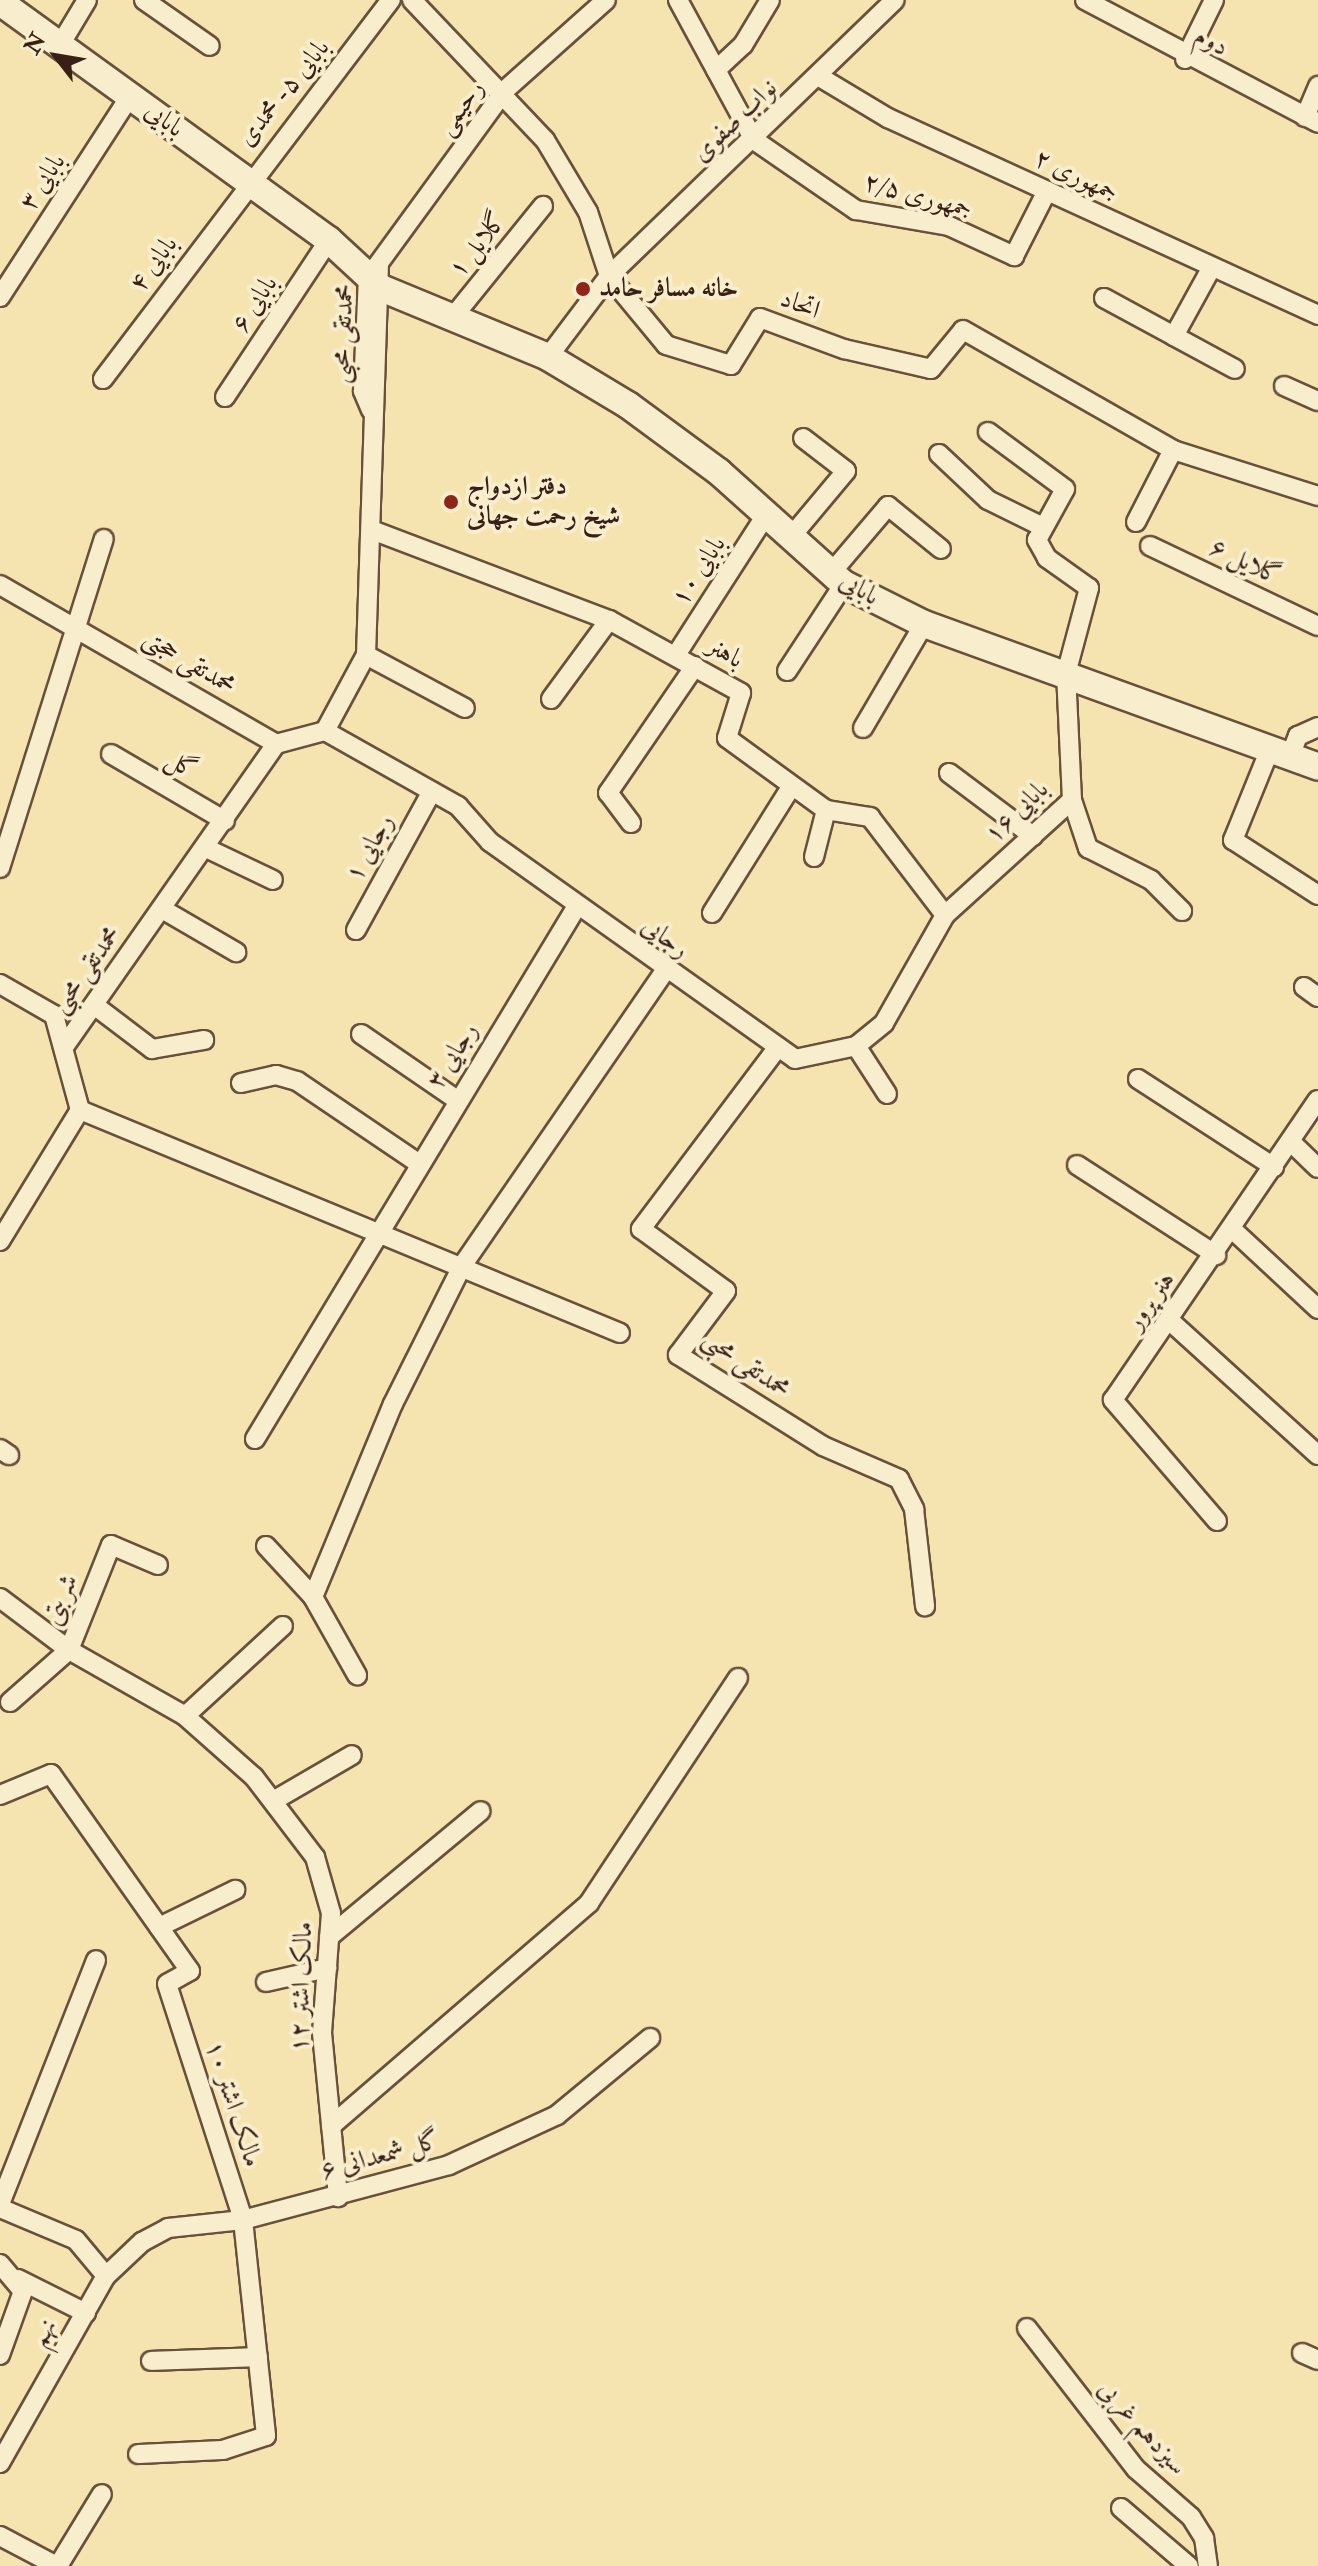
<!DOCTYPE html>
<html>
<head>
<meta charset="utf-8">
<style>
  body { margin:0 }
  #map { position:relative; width:1318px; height:2566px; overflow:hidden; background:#f5e3b0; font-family:"IM FELL Double Pica",Amiri,serif }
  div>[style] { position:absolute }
  .roads { filter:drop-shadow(2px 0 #68513c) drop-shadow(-2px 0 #68513c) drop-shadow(0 2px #68513c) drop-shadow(0 -2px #68513c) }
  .minor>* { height:18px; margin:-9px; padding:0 9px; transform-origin:9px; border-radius:9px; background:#f8edcc }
  .secondary>* { height:26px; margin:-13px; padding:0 13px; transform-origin:13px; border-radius:13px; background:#f8edcc }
  .dots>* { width:22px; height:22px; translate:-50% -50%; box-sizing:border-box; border:4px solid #f8edcc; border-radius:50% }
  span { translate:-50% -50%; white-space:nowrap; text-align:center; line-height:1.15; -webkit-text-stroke:8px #f8edcc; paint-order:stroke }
  .street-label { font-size:26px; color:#392016 }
  .poi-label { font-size:26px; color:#392016; font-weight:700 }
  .left { translate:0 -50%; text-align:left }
  .north { position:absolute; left:16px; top:16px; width:80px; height:80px; -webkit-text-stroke:6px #f8edcc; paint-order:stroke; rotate:301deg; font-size:22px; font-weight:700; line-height:32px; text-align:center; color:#392016 }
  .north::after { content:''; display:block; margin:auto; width:28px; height:36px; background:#392016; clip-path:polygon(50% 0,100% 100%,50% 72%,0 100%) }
</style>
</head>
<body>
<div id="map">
  <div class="roads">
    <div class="minor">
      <i style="left:144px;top:0;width:80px;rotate:34.9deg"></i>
      <i style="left:412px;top:0;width:193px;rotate:46.5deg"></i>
      <i style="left:545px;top:140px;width:84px;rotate:59.2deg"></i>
      <i style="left:588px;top:212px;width:67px;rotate:71.8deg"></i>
      <i style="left:609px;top:276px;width:89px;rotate:50.4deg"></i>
      <i style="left:666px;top:345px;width:68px;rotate:17.1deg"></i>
      <i style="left:731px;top:365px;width:55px;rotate:-58.3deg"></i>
      <i style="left:760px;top:318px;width:90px;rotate:20.3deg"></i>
      <i style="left:844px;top:349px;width:89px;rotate:12.9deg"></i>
      <i style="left:931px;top:369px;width:50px;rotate:-50.6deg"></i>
      <i style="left:963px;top:330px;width:242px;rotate:29.7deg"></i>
      <i style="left:1173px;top:450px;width:152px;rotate:17.6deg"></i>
      <i style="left:678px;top:0;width:159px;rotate:61.5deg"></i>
      <i style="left:754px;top:140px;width:124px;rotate:34.5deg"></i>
      <i style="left:856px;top:210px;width:94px;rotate:9.8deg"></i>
      <i style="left:949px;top:226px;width:72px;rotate:24.8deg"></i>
      <i style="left:1014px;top:256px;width:73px;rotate:-63.1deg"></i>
      <i style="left:1085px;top:0;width:263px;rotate:27.8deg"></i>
      <i style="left:60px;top:45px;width:52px;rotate:-59deg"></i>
      <i style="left:1185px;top:59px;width:66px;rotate:-63.8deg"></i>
      <i style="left:716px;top:70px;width:37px;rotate:-43deg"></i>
      <i style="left:743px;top:45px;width:52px;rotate:-59deg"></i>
      <i style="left:818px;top:76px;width:82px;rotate:31deg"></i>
      <i style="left:888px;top:118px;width:473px;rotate:24.6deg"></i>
      <i style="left:1305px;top:117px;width:34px;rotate:-67deg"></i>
      <i style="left:0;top:297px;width:239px;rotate:-57.1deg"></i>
      <i style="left:1104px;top:298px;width:80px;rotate:28.5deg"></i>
      <i style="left:1174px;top:336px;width:79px;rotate:-61.2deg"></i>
      <i style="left:453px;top:317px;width:143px;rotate:-51deg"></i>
      <i style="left:1174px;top:336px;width:69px;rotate:28.4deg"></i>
      <i style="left:548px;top:357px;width:101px;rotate:-53deg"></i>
      <i style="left:609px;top:276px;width:397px;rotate:-44deg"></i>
      <i style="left:103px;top:379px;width:476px;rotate:-52.8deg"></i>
      <i style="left:1284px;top:386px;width:37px;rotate:24deg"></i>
      <i style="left:225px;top:397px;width:188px;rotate:-56.5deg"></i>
      <i style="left:371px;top:410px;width:21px;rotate:-113deg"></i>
      <i style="left:363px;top:391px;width:113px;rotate:-87.5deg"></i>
      <i style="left:368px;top:278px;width:233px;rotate:-53.9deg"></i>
      <i style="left:505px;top:90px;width:135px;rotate:-41.7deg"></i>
      <i style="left:939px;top:454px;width:67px;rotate:43.2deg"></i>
      <i style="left:988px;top:500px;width:61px;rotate:26.1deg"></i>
      <i style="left:1136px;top:522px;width:81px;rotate:-62.8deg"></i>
      <i style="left:372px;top:530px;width:254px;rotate:20.8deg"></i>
      <i style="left:609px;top:620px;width:151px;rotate:28.9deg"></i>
      <i style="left:741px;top:693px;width:47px;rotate:107.3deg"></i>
      <i style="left:727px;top:738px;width:122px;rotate:36deg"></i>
      <i style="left:826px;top:810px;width:45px;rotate:9deg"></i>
      <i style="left:870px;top:817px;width:123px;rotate:52.6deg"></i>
      <i style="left:790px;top:538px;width:87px;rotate:-50.1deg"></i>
      <i style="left:846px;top:471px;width:54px;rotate:-142.5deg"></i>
      <i style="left:1150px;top:546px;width:186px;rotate:25.5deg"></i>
      <i style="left:831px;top:573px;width:88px;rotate:-49.6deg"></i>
      <i style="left:888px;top:506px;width:68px;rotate:39.1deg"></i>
      <i style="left:0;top:585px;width:319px;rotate:29.9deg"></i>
      <i style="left:366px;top:655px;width:112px;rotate:28.2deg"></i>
      <i style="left:676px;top:655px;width:166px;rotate:-57.3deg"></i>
      <i style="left:787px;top:671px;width:104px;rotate:-56.8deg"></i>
      <i style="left:551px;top:699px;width:98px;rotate:-53.7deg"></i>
      <i style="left:863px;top:728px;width:121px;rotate:-59.6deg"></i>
      <i style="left:325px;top:731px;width:153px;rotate:29.4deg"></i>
      <i style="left:458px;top:806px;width:48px;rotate:48.4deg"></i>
      <i style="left:490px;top:842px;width:374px;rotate:35.4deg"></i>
      <i style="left:795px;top:1059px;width:62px;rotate:-12deg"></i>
      <i style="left:856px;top:1046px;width:36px;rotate:-39deg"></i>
      <i style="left:884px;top:1023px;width:124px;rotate:-60.5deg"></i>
      <i style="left:945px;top:915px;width:171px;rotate:-42.2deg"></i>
      <i style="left:1072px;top:800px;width:126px;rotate:-92.7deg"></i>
      <i style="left:1066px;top:674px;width:89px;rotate:-75deg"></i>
      <i style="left:1089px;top:588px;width:52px;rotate:-144.5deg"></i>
      <i style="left:1047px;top:558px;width:21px;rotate:-119deg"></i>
      <i style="left:1037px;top:540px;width:58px;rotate:-61.2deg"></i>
      <i style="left:1065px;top:489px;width:96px;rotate:-143.5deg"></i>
      <i style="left:111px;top:754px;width:132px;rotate:30.4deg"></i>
      <i style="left:1268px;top:754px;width:93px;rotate:112.1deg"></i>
      <i style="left:1233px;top:840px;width:101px;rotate:32.9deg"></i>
      <i style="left:1289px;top:759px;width:25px;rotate:-69deg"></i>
      <i style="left:1298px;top:736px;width:22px;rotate:-24deg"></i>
      <i style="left:949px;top:773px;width:105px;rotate:36.9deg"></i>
      <i style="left:1072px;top:800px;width:51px;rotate:71.6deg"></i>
      <i style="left:1088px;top:848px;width:71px;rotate:26.9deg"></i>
      <i style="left:1151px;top:880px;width:44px;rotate:45deg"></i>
      <i style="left:631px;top:823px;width:38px;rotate:-127deg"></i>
      <i style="left:608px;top:793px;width:154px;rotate:-55.6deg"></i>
      <i style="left:206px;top:848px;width:74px;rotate:25.5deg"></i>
      <i style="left:814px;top:857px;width:49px;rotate:-75.7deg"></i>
      <i style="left:0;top:868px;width:345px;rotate:-72.5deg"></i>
      <i style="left:162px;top:909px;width:86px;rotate:30.2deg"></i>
      <i style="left:712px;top:913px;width:149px;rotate:-57.9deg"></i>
      <i style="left:356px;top:930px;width:158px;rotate:-61.3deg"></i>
      <i style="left:0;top:984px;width:62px;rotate:29.9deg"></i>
      <i style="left:54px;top:1015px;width:98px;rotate:74.7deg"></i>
      <i style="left:80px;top:1110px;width:584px;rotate:22.44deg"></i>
      <i style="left:1304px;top:987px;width:17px;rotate:36deg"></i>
      <i style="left:94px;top:1005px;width:73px;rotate:37.2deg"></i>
      <i style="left:152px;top:1049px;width:53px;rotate:-9.8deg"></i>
      <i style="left:361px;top:1034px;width:116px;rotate:34.5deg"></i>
      <i style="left:66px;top:1044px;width:366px;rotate:-55deg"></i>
      <i style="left:276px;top:744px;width:51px;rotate:-14.9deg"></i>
      <i style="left:325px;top:731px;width:86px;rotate:-61.7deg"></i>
      <i style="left:366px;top:655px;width:390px;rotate:-88.1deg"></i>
      <i style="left:856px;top:1046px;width:57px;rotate:57.1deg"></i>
      <i style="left:778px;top:1047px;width:228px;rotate:127deg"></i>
      <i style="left:641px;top:1229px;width:105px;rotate:36.1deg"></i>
      <i style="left:726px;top:1291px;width:80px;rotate:126.9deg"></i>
      <i style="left:678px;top:1355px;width:171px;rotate:32.1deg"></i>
      <i style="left:823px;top:1446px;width:83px;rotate:23.5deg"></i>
      <i style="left:899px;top:1479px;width:34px;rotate:63deg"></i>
      <i style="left:914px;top:1509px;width:98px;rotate:83.5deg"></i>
      <i style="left:1138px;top:1079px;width:162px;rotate:32.9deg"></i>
      <i style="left:241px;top:1083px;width:36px;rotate:-13deg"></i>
      <i style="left:276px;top:1075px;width:22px;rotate:16deg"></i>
      <i style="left:297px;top:1081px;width:146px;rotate:34.1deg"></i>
      <i style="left:1291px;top:1142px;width:37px;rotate:44deg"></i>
      <i style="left:1077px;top:1165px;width:166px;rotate:32.9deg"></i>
      <i style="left:1233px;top:1230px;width:116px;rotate:42.9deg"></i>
      <i style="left:0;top:1241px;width:153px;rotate:-58.6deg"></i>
      <i style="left:1169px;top:1320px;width:201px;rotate:42.2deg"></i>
      <i style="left:255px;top:1439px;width:623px;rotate:-58.86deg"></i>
      <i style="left:0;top:1449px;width:11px;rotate:34deg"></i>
      <i style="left:1217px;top:1521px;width:160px;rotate:-130.7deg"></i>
      <i style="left:1113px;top:1400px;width:363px;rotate:-55.7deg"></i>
      <i style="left:266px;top:1546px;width:69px;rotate:47.3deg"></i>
      <i style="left:313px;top:1597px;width:90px;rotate:60.6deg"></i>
      <i style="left:313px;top:1597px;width:209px;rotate:-67.5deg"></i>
      <i style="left:393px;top:1404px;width:154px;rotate:-63.4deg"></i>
      <i style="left:462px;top:1266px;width:358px;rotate:-55.5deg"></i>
      <i style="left:0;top:1598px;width:86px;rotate:37deg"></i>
      <i style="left:69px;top:1650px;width:133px;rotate:29.6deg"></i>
      <i style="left:185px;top:1716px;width:92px;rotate:41.5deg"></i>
      <i style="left:254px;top:1777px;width:101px;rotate:52.7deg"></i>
      <i style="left:315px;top:1857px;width:58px;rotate:74.1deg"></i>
      <i style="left:331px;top:1913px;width:120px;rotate:94.3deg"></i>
      <i style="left:322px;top:2033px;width:165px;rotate:84.4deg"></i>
      <i style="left:10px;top:1702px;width:79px;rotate:-41.4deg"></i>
      <i style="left:69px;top:1650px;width:113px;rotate:-68.2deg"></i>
      <i style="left:111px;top:1545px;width:51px;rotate:23.1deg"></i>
      <i style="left:185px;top:1716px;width:133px;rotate:-42.6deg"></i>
      <i style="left:0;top:1795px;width:55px;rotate:-22.4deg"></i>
      <i style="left:51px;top:1774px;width:241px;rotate:54.8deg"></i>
      <i style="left:190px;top:1971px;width:26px;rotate:151deg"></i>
      <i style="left:167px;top:1984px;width:248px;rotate:72.1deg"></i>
      <i style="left:243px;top:2220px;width:217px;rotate:83.9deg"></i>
      <i style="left:266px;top:2436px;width:45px;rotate:162deg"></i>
      <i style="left:223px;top:2450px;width:85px;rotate:177.3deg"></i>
      <i style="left:273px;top:1801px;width:91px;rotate:-30.2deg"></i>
      <i style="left:159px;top:1927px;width:85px;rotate:-26deg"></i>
      <i style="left:329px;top:1937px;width:197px;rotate:-39.7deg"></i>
      <i style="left:266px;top:1982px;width:63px;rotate:-12.9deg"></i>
      <i style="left:331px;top:2126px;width:341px;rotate:-40.8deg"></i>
      <i style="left:589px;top:1903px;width:270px;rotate:-56.5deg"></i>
      <i style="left:0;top:2204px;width:262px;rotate:-68.5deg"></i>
      <i style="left:0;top:2208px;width:82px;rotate:22.8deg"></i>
      <i style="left:76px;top:2240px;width:47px;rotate:50.2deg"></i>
      <i style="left:0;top:2264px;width:35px;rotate:50deg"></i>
      <i style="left:23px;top:2291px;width:68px;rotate:109.8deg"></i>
      <i style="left:18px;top:2279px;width:76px;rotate:26.6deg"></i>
      <i style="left:1027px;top:2328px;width:178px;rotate:52.3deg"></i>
      <i style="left:1136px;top:2469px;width:73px;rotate:41.1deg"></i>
      <i style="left:1191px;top:2517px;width:25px;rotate:58deg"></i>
      <i style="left:1204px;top:2538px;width:28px;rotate:82deg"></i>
      <i style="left:1302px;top:2353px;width:17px;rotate:24deg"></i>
      <i style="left:151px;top:2361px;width:107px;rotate:-2.1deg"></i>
      <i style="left:0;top:2463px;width:215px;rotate:-60.5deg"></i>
      <i style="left:106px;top:2276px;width:50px;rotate:-43.4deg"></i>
      <i style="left:142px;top:2242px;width:30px;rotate:-28deg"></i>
      <i style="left:168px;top:2228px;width:75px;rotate:-6.1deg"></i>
      <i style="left:243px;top:2220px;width:213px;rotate:-14.9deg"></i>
      <i style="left:449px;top:2165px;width:119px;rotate:-24.8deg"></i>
      <i style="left:557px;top:2115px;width:121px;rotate:-39.6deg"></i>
      <i style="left:1121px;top:2508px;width:89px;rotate:40.5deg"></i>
      <i style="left:0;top:2536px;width:64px;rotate:27.8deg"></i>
      <i style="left:58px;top:2566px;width:84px;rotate:-58.6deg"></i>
    </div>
    <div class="secondary">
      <i style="left:0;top:2px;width:406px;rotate:35.9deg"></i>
      <i style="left:329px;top:240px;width:71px;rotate:42.7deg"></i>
      <i style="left:381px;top:288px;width:181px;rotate:22.4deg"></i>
      <i style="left:548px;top:357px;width:93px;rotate:31deg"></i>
      <i style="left:628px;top:405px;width:113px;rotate:36.4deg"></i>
      <i style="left:719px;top:472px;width:168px;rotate:41.9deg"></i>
      <i style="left:844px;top:584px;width:89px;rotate:26.6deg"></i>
      <i style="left:924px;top:624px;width:419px;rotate:19.9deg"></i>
    </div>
  </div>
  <div class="dots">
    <i style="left:583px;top:289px;background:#8f2418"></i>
    <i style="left:451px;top:502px;background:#8f2418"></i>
  </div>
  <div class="street-label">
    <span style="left:1211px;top:42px;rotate:27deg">دوم</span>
    <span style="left:284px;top:93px;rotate:-51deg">بابایی ۵- محمدی</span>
    <span style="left:461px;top:108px;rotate:-54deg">رحیمی</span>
    <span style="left:164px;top:120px;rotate:36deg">بابایی</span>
    <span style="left:735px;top:121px;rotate:-44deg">نواب صفوی</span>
    <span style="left:1076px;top:176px;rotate:25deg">جمهوری ۲</span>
    <span style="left:43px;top:182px;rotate:-57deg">بابایی ۳</span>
    <span style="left:918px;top:196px;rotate:15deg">جمهوری ۲/۵</span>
    <span style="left:478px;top:245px;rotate:-51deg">گلایل ۱</span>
    <span style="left:154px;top:264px;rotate:-54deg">بابایی ۴</span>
    <span style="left:255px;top:304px;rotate:-57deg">بابایی ۶</span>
    <span style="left:800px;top:305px;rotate:21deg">اتحاد</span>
    <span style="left:343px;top:334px;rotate:-87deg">محمدتقی محبی</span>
    <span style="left:1245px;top:562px;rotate:26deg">گلایل ۶</span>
    <span style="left:699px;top:571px;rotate:-57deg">بابایی ۱۰</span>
    <span style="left:859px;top:589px;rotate:30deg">بابایی</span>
    <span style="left:725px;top:653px;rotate:30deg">باهنر</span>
    <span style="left:189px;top:662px;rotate:31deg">محمدتقی حجتی</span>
    <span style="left:181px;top:765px;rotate:31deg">گل</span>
    <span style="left:1017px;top:812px;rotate:-44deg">بابایی ۱۶</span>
    <span style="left:370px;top:848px;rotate:-61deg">رجایی ۱</span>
    <span style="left:665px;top:938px;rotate:36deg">رجایی</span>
    <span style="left:86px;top:970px;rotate:-54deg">محمدتقی محبی</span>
    <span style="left:453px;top:1056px;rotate:-58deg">رجایی ۳</span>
    <span style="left:1151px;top:1301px;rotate:-55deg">هنر پرور</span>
    <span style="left:746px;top:1364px;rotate:35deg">محمدتقی محبی</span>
    <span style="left:61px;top:1600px;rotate:-68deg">شربتی</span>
    <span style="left:302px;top:1987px;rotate:-88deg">مالک اشتر ۱۲</span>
    <span style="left:233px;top:2104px;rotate:72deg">مالک اشتر ۱۰</span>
    <span style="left:380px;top:2156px;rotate:-15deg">گل شمعدانی ۶</span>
    <span style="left:44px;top:2333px;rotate:-60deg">نهم</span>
    <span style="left:1142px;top:2428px;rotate:48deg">سیزدهم غربی</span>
  </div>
  <div class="poi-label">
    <span class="left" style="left:599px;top:289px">خانه مسافر حامد</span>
    <span class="left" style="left:467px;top:502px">دفتر ازدواج<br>شیخ رحمت جهانی</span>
  </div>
  <div class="north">N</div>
</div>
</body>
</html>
